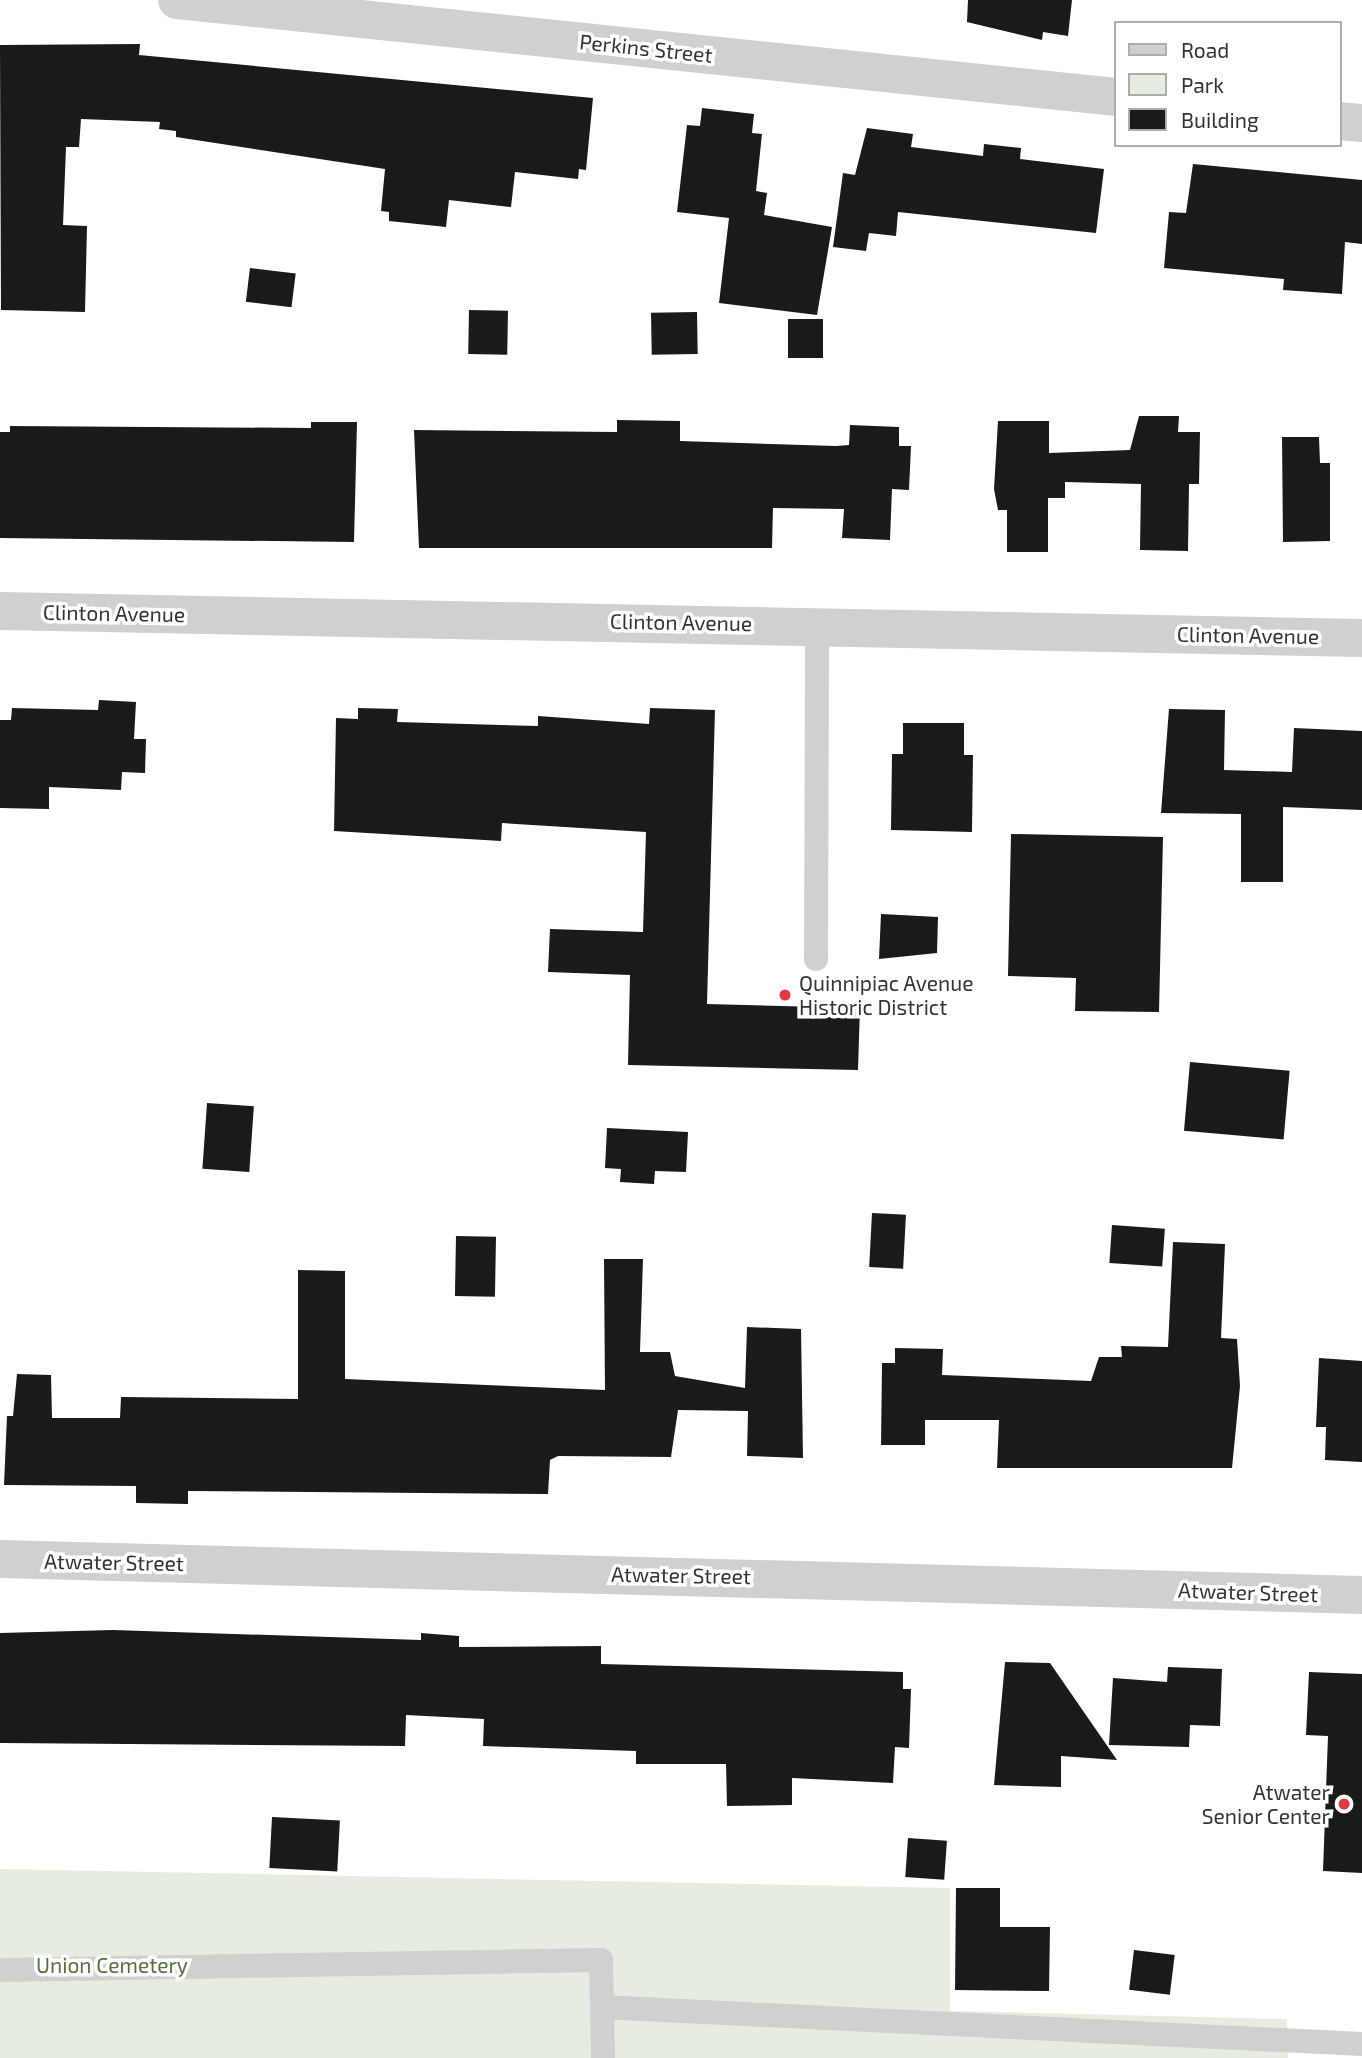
<!DOCTYPE html>
<html>
<head>
<meta charset="utf-8">
<style>
  body { margin:0 }
  #map { position:relative; width:1362px; height:2058px; overflow:hidden; background:#fff; font-family:"Exo 2",sans-serif }
  div>[style] { position:absolute }
  .green>* { inset:0; background:#e6ecdf }
  .building>* { inset:0; background:#1a1a1a; transform-origin:0 0 }
  .service>* { height:24px; margin:-12px; padding:0 12px; transform-origin:12px; border-radius:12px; background:#d0d0d0 }
  .minor>* { height:38px; margin:-19px; padding:0 19px; transform-origin:19px; border-radius:19px; background:#d0d0d0 }
  .dots>* { width:19px; height:19px; translate:-50% -50%; box-sizing:border-box; border:4px solid #fff; border-radius:50% }
  span { translate:-50% -50%; white-space:nowrap; text-align:center; line-height:1.15; -webkit-text-stroke:7px #fff; paint-order:stroke }
  .street-label { font-size:21px; color:#333 }
  .poi-label { font-size:21px; color:#333 }
  .left { translate:0 -50%; text-align:left }
  .right { translate:-100% -50%; text-align:right }
  .park-label { font-size:21px; color:#56703f }
  .legend { position:absolute; left:1114px; top:21px; width:228px; height:126px; box-sizing:border-box; background:#fff; border:2px solid #adadad; margin:0; padding:9px 12px; list-style:none; font-size:21px; color:#333 }
  .legend li { display:flex; align-items:center; gap:14px; height:35px }
  .legend b { width:35px; border:2px solid #adadad }
</style>
</head>
<body>
<div id="map">
  <div class="green">
    <i style="clip-path:polygon(0 1869px,950px 1888px,950px 2011px,1287px 2019px,1288px 2058px,0 2058px)"></i>
  </div>
  <div class="building">
    <i style="clip-path:polygon(968px 0,1072px 0,1068px 36px,1043px 32px,1042px 40px,967px 22px)"></i>
    <i style="clip-path:polygon(140px 44px,139px 55px,593px 98px,586px 170px,579px 169px,578px 179px,515px 172px,511px 207px,449px 200px,446px 227px,389px 221px,389px 212px,381px 211px,385px 169px,176px 137px,176px 131px,159px 129px,160px 122px,81px 119px,79px 147px,66px 147px,63px 225px,87px 226px,85px 312px,1px 310px,0 45px)"></i>
    <i style="clip-path:polygon(702px 108px,754px 114px,752px 133px,762px 134px,756px 191px,767px 193px,764px 215px,832px 227px,817px 315px,719px 303px,729px 218px,677px 212px,687px 125px,700px 126px)"></i>
    <i style="clip-path:polygon(867px 128px,913px 134px,911px 147px,983px 156px,984px 144px,1021px 148px,1020px 159px,1104px 169px,1096px 233px,898px 212px,896px 236px,869px 233px,866px 251px,833px 247px,843px 173px,855px 175px)"></i>
    <i style="clip-path:polygon(1193px 164px,1362px 180px,1362px 244px,1345px 242px,1342px 294px,1283px 290px,1284px 279px,1164px 268px,1169px 212px,1186px 213px)"></i>
    <i style="left:250px;top:268px;width:46px;height:34px;rotate:7deg"></i>
    <i style="left:469px;top:310px;width:39px;height:44px;rotate:1deg"></i>
    <i style="left:697px;top:312px;width:42px;height:46px;rotate:89deg"></i>
    <i style="left:788px;top:319px;width:35px;height:39px"></i>
    <i style="clip-path:polygon(1139px 416px,1179px 416px,1178px 432px,1200px 432px,1199px 484px,1189px 484px,1188px 551px,1140px 550px,1141px 484px,1065px 482px,1065px 498px,1048px 498px,1048px 552px,1007px 552px,1007px 510px,998px 510px,994px 489px,998px 421px,1049px 421px,1049px 453px,1130px 450px)"></i>
    <i style="clip-path:polygon(617px 420px,680px 421px,680px 441px,836px 446px,849px 445px,850px 425px,899px 427px,899px 446px,911px 446px,909px 490px,892px 489px,890px 540px,842px 538px,844px 509px,773px 508px,772px 548px,419px 548px,414px 430px,617px 432px)"></i>
    <i style="clip-path:polygon(311px 422px,357px 422px,354px 542px,0 538px,0 432px,10px 432px,10px 426px,311px 428px)"></i>
    <i style="clip-path:polygon(1282px 437px,1319px 437px,1320px 463px,1330px 463px,1330px 541px,1283px 542px)"></i>
    <i style="clip-path:polygon(99px 700px,136px 702px,134px 739px,146px 739px,145px 773px,122px 772px,121px 790px,49px 787px,49px 809px,0 808px,0 720px,11px 720px,12px 708px,98px 710px)"></i>
    <i style="clip-path:polygon(358px 708px,398px 709px,397px 722px,538px 726px,538px 716px,649px 724px,650px 708px,715px 710px,707px 1004px,860px 1008px,858px 1070px,628px 1065px,630px 975px,548px 972px,550px 929px,643px 932px,646px 832px,502px 823px,501px 841px,334px 831px,336px 718px,358px 719px)"></i>
    <i style="clip-path:polygon(1169px 709px,1225px 710px,1224px 770px,1292px 772px,1294px 728px,1362px 731px,1362px 810px,1283px 807px,1283px 882px,1241px 882px,1241px 814px,1161px 813px)"></i>
    <i style="clip-path:polygon(903px 723px,964px 723px,964px 755px,973px 755px,972px 832px,891px 830px,892px 754px,903px 754px)"></i>
    <i style="clip-path:polygon(1011px 834px,1163px 837px,1159px 1012px,1075px 1011px,1076px 978px,1008px 976px)"></i>
    <i style="clip-path:polygon(881px 914px,938px 917px,937px 953px,879px 959px)"></i>
    <i style="left:1190px;top:1062px;width:100px;height:69px;rotate:5deg"></i>
    <i style="left:207px;top:1103px;width:47px;height:66px;rotate:4deg"></i>
    <i style="clip-path:polygon(607px 1128px,688px 1132px,686px 1172px,655px 1171px,654px 1184px,620px 1182px,621px 1169px,605px 1168px)"></i>
    <i style="left:872px;top:1213px;width:34px;height:54px;rotate:3deg"></i>
    <i style="left:1112px;top:1225px;width:53px;height:38px;rotate:4deg"></i>
    <i style="left:456px;top:1236px;width:40px;height:60px;rotate:1deg"></i>
    <i style="clip-path:polygon(1173px 1242px,1225px 1244px,1221px 1338px,1237px 1339px,1240px 1386px,1232px 1468px,997px 1468px,999px 1420px,925px 1420px,925px 1445px,881px 1445px,882px 1363px,895px 1363px,895px 1348px,943px 1349px,942px 1375px,1091px 1381px,1099px 1357px,1122px 1357px,1121px 1346px,1168px 1347px)"></i>
    <i style="clip-path:polygon(604px 1259px,643px 1259px,640px 1352px,670px 1352px,675px 1376px,745px 1388px,747px 1327px,801px 1329px,803px 1458px,747px 1456px,748px 1411px,678px 1410px,671px 1457px,558px 1456px,550px 1460px,548px 1494px,188px 1491px,188px 1504px,136px 1503px,136px 1486px,4px 1485px,7px 1416px,13px 1416px,17px 1374px,51px 1375px,52px 1418px,120px 1418px,121px 1397px,298px 1399px,298px 1270px,345px 1271px,345px 1379px,605px 1390px)"></i>
    <i style="clip-path:polygon(1319px 1358px,1362px 1361px,1362px 1462px,1325px 1460px,1326px 1427px,1316px 1427px)"></i>
    <i style="clip-path:polygon(113px 1630px,421px 1640px,421px 1633px,459px 1636px,459px 1647px,601px 1646px,601px 1664px,903px 1672px,903px 1689px,911px 1689px,909px 1748px,895px 1747px,893px 1783px,792px 1778px,792px 1805px,727px 1806px,726px 1764px,636px 1764px,636px 1751px,483px 1746px,484px 1719px,406px 1715px,405px 1746px,0 1743px,0 1633px)"></i>
    <i style="clip-path:polygon(1005px 1662px,1050px 1663px,1117px 1760px,1061px 1756px,1061px 1787px,994px 1785px)"></i>
    <i style="clip-path:polygon(1168px 1667px,1222px 1669px,1220px 1726px,1190px 1725px,1189px 1747px,1109px 1745px,1113px 1678px,1167px 1682px)"></i>
    <i style="clip-path:polygon(1309px 1672px,1362px 1674px,1362px 1873px,1323px 1871px,1328px 1736px,1306px 1735px)"></i>
    <i style="left:272px;top:1817px;width:68px;height:51px;rotate:3deg"></i>
    <i style="left:908px;top:1838px;width:39px;height:39px;rotate:4deg"></i>
    <i style="clip-path:polygon(956px 1888px,1000px 1888px,1000px 1927px,1050px 1927px,1049px 1991px,955px 1990px)"></i>
    <i style="left:1134px;top:1950px;width:41px;height:40px;rotate:7deg"></i>
  </div>
  <div class="service">
    <i style="left:816px;top:959px;width:334px;rotate:-89.8deg"></i>
    <i style="left:0;top:1970px;width:601px;rotate:-0.95deg"></i>
    <i style="left:601px;top:1960px;width:98px;rotate:88.8deg"></i>
    <i style="left:602px;top:2007px;width:761px;rotate:2.79deg"></i>
  </div>
  <div class="minor">
    <i style="left:177px;top:0;width:943px;rotate:5.9deg"></i>
    <i style="left:1339px;top:121px;width:23px;rotate:5deg"></i>
    <i style="left:0;top:611px;width:1362px;rotate:1.14deg"></i>
    <i style="left:0;top:1559px;width:1362px;rotate:1.51deg"></i>
  </div>
  <div class="dots">
    <i style="left:785px;top:995px;background:#e63946"></i>
    <i style="left:1344px;top:1804px;background:#e63946"></i>
  </div>
  <div class="street-label">
    <span style="left:646px;top:48px;rotate:6deg">Perkins Street</span>
    <span style="left:114px;top:613px;rotate:1deg">Clinton Avenue</span>
    <span style="left:681px;top:622px;rotate:1deg">Clinton Avenue</span>
    <span style="left:1248px;top:635px;rotate:1deg">Clinton Avenue</span>
    <span style="left:114px;top:1562px;rotate:1deg">Atwater Street</span>
    <span style="left:681px;top:1575px;rotate:1deg">Atwater Street</span>
    <span style="left:1248px;top:1592px;rotate:2deg">Atwater Street</span>
  </div>
  <div class="poi-label">
    <span class="left" style="left:799px;top:995px">Quinnipiac Avenue<br>Historic District</span>
    <span class="right" style="left:1330px;top:1804px">Atwater<br>Senior Center</span>
  </div>
  <div class="park-label">
    <span style="left:112px;top:1965px">Union Cemetery</span>
  </div>
  <ul class="legend">
  <li><b style="height:9px;background:#d0d0d0"></b>Road</li>
  <li><b style="height:19px;background:#e6ecdf"></b>Park</li>
  <li><b style="height:19px;background:#1a1a1a"></b>Building</li>
  </ul>
</div>
</body>
</html>
